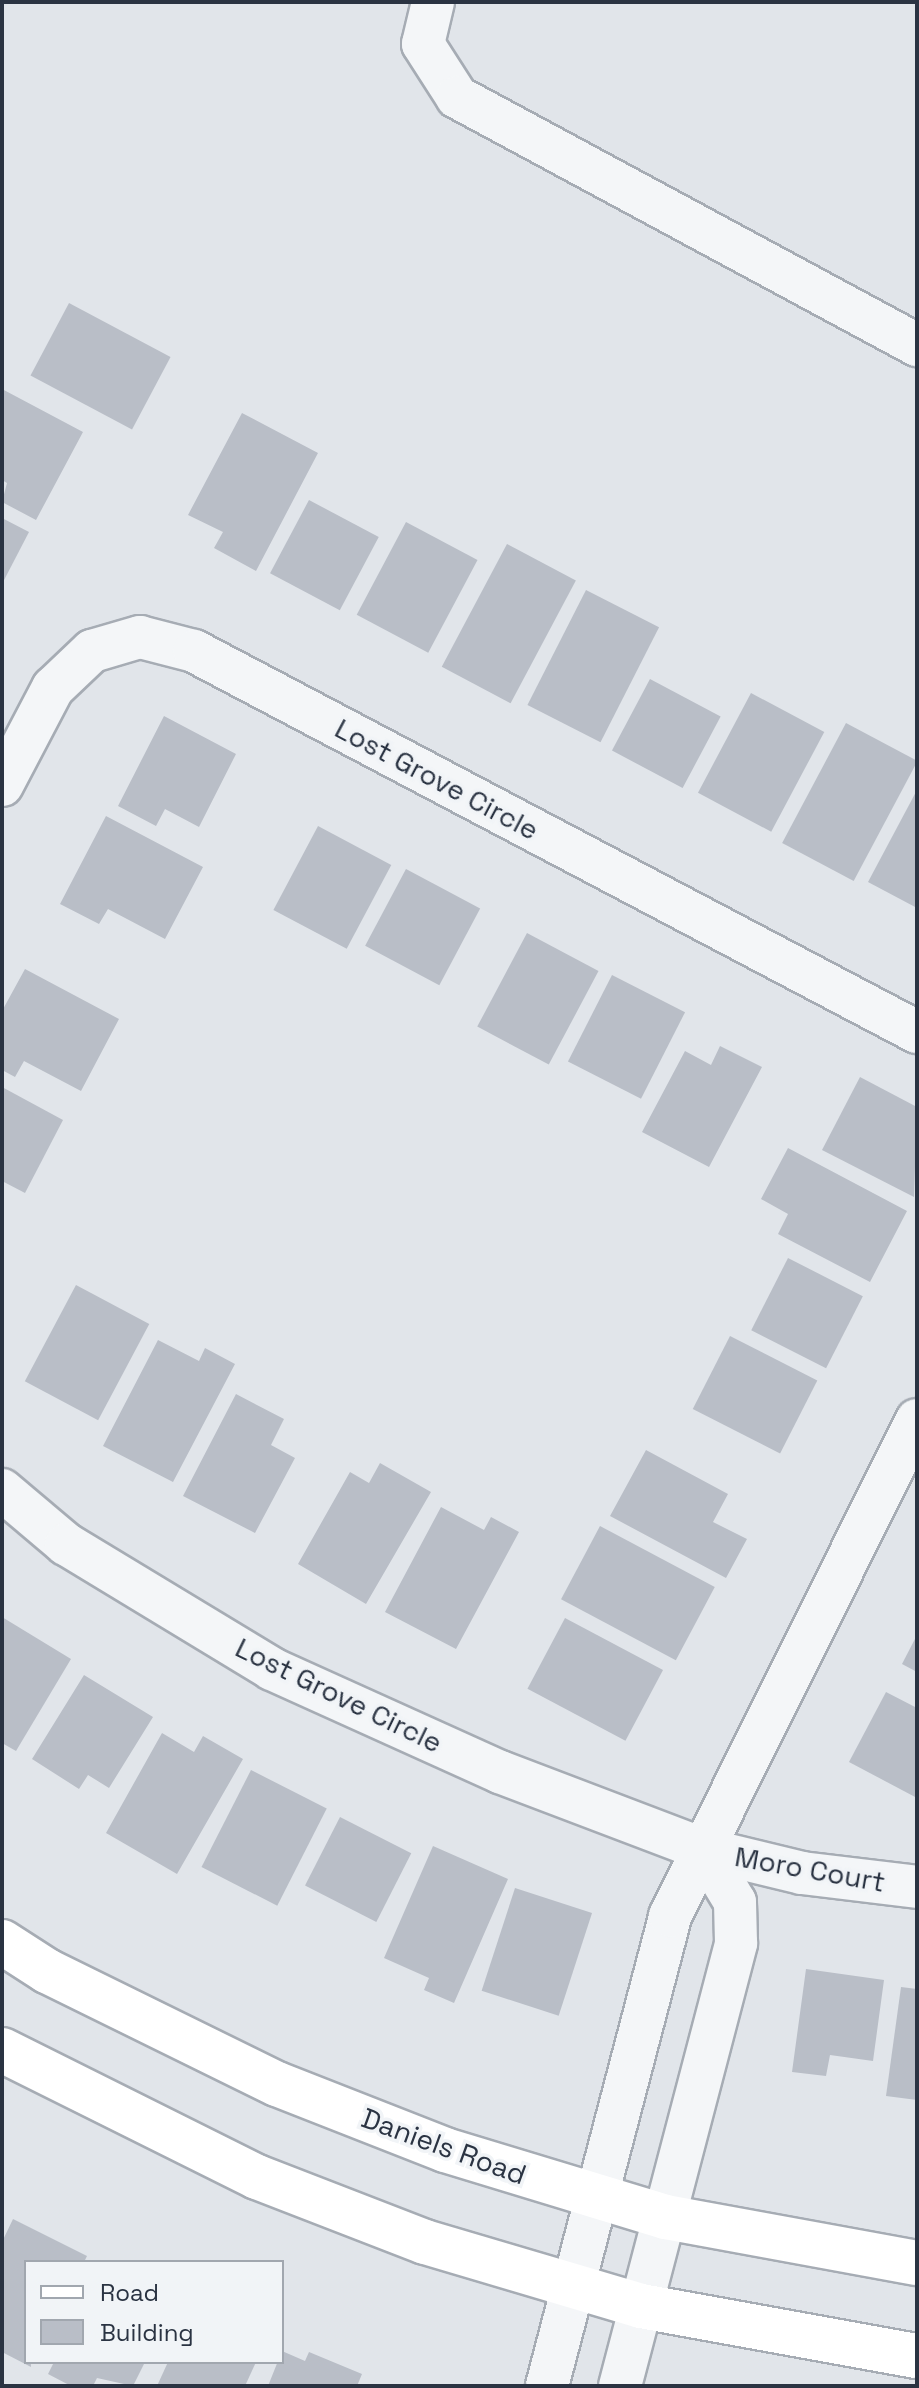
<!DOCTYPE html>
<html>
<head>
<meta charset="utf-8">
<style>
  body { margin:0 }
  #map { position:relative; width:919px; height:2388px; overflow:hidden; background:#e1e5ea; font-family:"Space Grotesk",sans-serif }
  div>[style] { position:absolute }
  .building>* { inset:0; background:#b9bec7; transform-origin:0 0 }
  .roads { filter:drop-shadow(2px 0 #a6acb4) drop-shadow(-2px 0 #a6acb4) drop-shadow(0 2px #a6acb4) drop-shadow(0 -2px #a6acb4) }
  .minor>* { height:42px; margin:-21px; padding:0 21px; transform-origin:21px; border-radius:21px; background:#f4f6f8 }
  .major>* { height:44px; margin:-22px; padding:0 22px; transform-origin:22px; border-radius:22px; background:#fff }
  span { translate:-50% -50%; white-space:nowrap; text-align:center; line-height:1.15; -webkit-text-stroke:7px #f1f4f7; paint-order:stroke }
  .street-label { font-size:28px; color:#2a3342 }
  .frame { position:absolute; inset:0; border:4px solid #2a3342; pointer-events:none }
  .legend { position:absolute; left:24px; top:2260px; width:260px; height:104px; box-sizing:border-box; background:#f1f4f7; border:2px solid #a1a7af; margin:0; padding:10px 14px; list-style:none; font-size:24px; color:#2a3342 }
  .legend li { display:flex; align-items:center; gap:16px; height:40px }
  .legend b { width:40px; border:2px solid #a1a7af }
</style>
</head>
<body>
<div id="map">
  <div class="building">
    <i style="left:69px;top:303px;width:115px;height:82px;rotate:28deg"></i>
    <i style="clip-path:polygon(2px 389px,83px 432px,36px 520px,2px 502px,7px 483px,2px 480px)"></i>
    <i style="clip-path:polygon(242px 413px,318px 453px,256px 571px,214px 548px,223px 532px,188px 515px)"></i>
    <i style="left:309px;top:500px;width:79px;height:83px;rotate:28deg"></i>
    <i style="clip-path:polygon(2px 518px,29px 532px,2px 584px)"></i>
    <i style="left:406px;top:522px;width:81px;height:105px;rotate:28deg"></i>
    <i style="left:507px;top:544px;width:78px;height:139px;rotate:28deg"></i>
    <i style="left:586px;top:590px;width:82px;height:129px;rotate:27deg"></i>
    <i style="left:650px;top:679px;width:80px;height:81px;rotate:28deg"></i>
    <i style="left:751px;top:693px;width:83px;height:113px;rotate:28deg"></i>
    <i style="clip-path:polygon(164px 716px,236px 754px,199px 827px,165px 809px,156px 826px,118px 806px)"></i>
    <i style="left:846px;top:723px;width:81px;height:136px;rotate:28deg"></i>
    <i style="clip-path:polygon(917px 790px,917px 908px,868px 882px)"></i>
    <i style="clip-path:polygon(106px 816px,203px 867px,165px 939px,108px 909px,99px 924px,60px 904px)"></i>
    <i style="left:318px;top:826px;width:83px;height:95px;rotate:28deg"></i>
    <i style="left:406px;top:869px;width:84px;height:87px;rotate:28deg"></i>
    <i style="left:527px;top:933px;width:81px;height:106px;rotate:28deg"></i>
    <i style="clip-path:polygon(25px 969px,119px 1019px,81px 1091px,24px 1061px,15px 1077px,2px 1070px,2px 1011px)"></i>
    <i style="left:612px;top:975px;width:82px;height:97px;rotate:27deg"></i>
    <i style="clip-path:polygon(720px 1046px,762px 1067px,709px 1167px,642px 1132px,685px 1051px,711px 1065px)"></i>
    <i style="clip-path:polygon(860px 1077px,917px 1107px,914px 1197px,822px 1150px)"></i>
    <i style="clip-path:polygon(2px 1087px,63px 1120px,25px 1193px,2px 1181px)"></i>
    <i style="clip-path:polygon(788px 1148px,907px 1211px,870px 1282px,778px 1234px,788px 1214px,761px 1199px)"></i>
    <i style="left:788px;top:1258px;width:84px;height:81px;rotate:27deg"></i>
    <i style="left:76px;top:1285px;width:83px;height:109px;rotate:28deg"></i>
    <i style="left:730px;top:1336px;width:98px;height:82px;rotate:27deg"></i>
    <i style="clip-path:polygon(158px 1340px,199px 1361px,205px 1348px,235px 1364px,173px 1482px,103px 1446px)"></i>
    <i style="clip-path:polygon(236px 1394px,284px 1419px,271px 1445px,295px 1458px,255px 1533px,183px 1496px)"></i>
    <i style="clip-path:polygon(646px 1450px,728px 1494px,713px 1522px,747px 1539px,726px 1578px,610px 1516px)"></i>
    <i style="clip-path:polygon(380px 1463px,431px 1492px,366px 1604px,298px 1564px,350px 1472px,369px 1483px)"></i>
    <i style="clip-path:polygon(441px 1507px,484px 1530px,491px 1517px,519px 1532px,456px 1649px,385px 1612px)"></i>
    <i style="left:600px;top:1526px;width:130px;height:83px;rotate:28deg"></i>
    <i style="clip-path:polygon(2px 1617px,71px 1659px,16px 1751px,2px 1743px)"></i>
    <i style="left:565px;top:1618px;width:111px;height:80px;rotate:28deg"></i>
    <i style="clip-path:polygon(917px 1635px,917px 1672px,902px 1664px)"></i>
    <i style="clip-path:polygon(84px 1675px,153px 1717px,109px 1788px,88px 1775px,79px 1789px,32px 1759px)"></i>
    <i style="clip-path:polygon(886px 1692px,917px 1708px,917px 1798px,849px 1762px)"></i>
    <i style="clip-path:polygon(162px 1733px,194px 1752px,203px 1736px,243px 1759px,177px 1874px,106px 1833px)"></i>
    <i style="left:251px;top:1770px;width:85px;height:109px;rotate:27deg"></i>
    <i style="left:340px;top:1817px;width:80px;height:77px;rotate:27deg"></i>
    <i style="clip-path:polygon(433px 1846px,508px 1879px,454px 2003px,424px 1990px,429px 1978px,384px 1958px)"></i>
    <i style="left:515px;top:1888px;width:81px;height:108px;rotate:18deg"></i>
    <i style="clip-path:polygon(806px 1969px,884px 1980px,873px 2061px,830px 2055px,826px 2076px,792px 2072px)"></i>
    <i style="clip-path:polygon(901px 1987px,917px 1989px,917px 2100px,886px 2096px)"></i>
    <i style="clip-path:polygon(13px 2219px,87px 2256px,84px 2262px,26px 2262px,31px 2367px,2px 2352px,2px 2242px)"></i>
    <i style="clip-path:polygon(282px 2351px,305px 2361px,309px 2352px,362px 2374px,357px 2386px,268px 2386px)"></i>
    <i style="clip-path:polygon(54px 2362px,145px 2362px,133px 2386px,97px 2378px,93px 2386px,71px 2386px,48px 2374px)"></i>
    <i style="clip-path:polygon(168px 2362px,256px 2362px,245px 2386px,157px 2386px)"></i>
  </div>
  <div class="roads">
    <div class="minor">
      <i style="left:433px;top:2px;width:43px;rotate:103.4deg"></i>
      <i style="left:423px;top:44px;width:63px;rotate:57.3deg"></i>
      <i style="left:457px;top:97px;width:523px;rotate:28.33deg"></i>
      <i style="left:2px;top:785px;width:110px;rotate:-62.3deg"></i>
      <i style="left:53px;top:688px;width:54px;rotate:-43.5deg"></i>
      <i style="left:92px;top:651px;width:50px;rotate:-16.3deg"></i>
      <i style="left:140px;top:637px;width:56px;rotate:14.5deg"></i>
      <i style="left:194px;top:651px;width:817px;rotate:27.79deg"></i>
      <i style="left:2px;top:1490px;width:84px;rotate:40.2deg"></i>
      <i style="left:66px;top:1544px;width:241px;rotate:31.2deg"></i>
      <i style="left:272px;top:1669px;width:250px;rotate:24.3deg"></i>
      <i style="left:500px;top:1772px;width:217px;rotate:20.8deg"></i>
      <i style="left:703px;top:1849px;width:102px;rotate:13.6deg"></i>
      <i style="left:802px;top:1873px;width:116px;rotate:6.9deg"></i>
      <i style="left:547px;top:2386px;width:486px;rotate:-75.3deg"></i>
      <i style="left:670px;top:1916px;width:554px;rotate:-63.53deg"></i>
      <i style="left:620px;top:2386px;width:458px;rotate:-75.3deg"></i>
      <i style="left:736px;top:1943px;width:41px;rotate:-91.4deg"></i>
      <i style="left:735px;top:1902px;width:62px;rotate:-121.1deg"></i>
    </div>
    <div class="major">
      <i style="left:2px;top:1942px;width:54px;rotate:32.8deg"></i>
      <i style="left:47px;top:1971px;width:256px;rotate:26.2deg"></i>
      <i style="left:277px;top:2084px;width:180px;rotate:21.4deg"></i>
      <i style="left:445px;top:2150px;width:231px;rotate:16.9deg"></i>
      <i style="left:666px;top:2217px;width:255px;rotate:10.4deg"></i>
      <i style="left:2px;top:2050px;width:285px;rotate:26.5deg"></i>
      <i style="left:257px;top:2177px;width:180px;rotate:21.2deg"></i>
      <i style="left:425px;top:2242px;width:225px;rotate:16.5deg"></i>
      <i style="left:641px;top:2306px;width:280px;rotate:10.3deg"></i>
    </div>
  </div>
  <div class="street-label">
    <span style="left:437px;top:779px;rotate:28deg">Lost Grove Circle</span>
    <span style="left:339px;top:1695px;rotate:26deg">Lost Grove Circle</span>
    <span style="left:810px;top:1869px;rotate:10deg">Moro Court</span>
    <span style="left:444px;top:2146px;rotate:20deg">Daniels Road</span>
  </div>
  <div class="frame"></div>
  <ul class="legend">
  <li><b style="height:10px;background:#fff"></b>Road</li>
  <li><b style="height:22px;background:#b9bec7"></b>Building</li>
  </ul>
</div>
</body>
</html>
